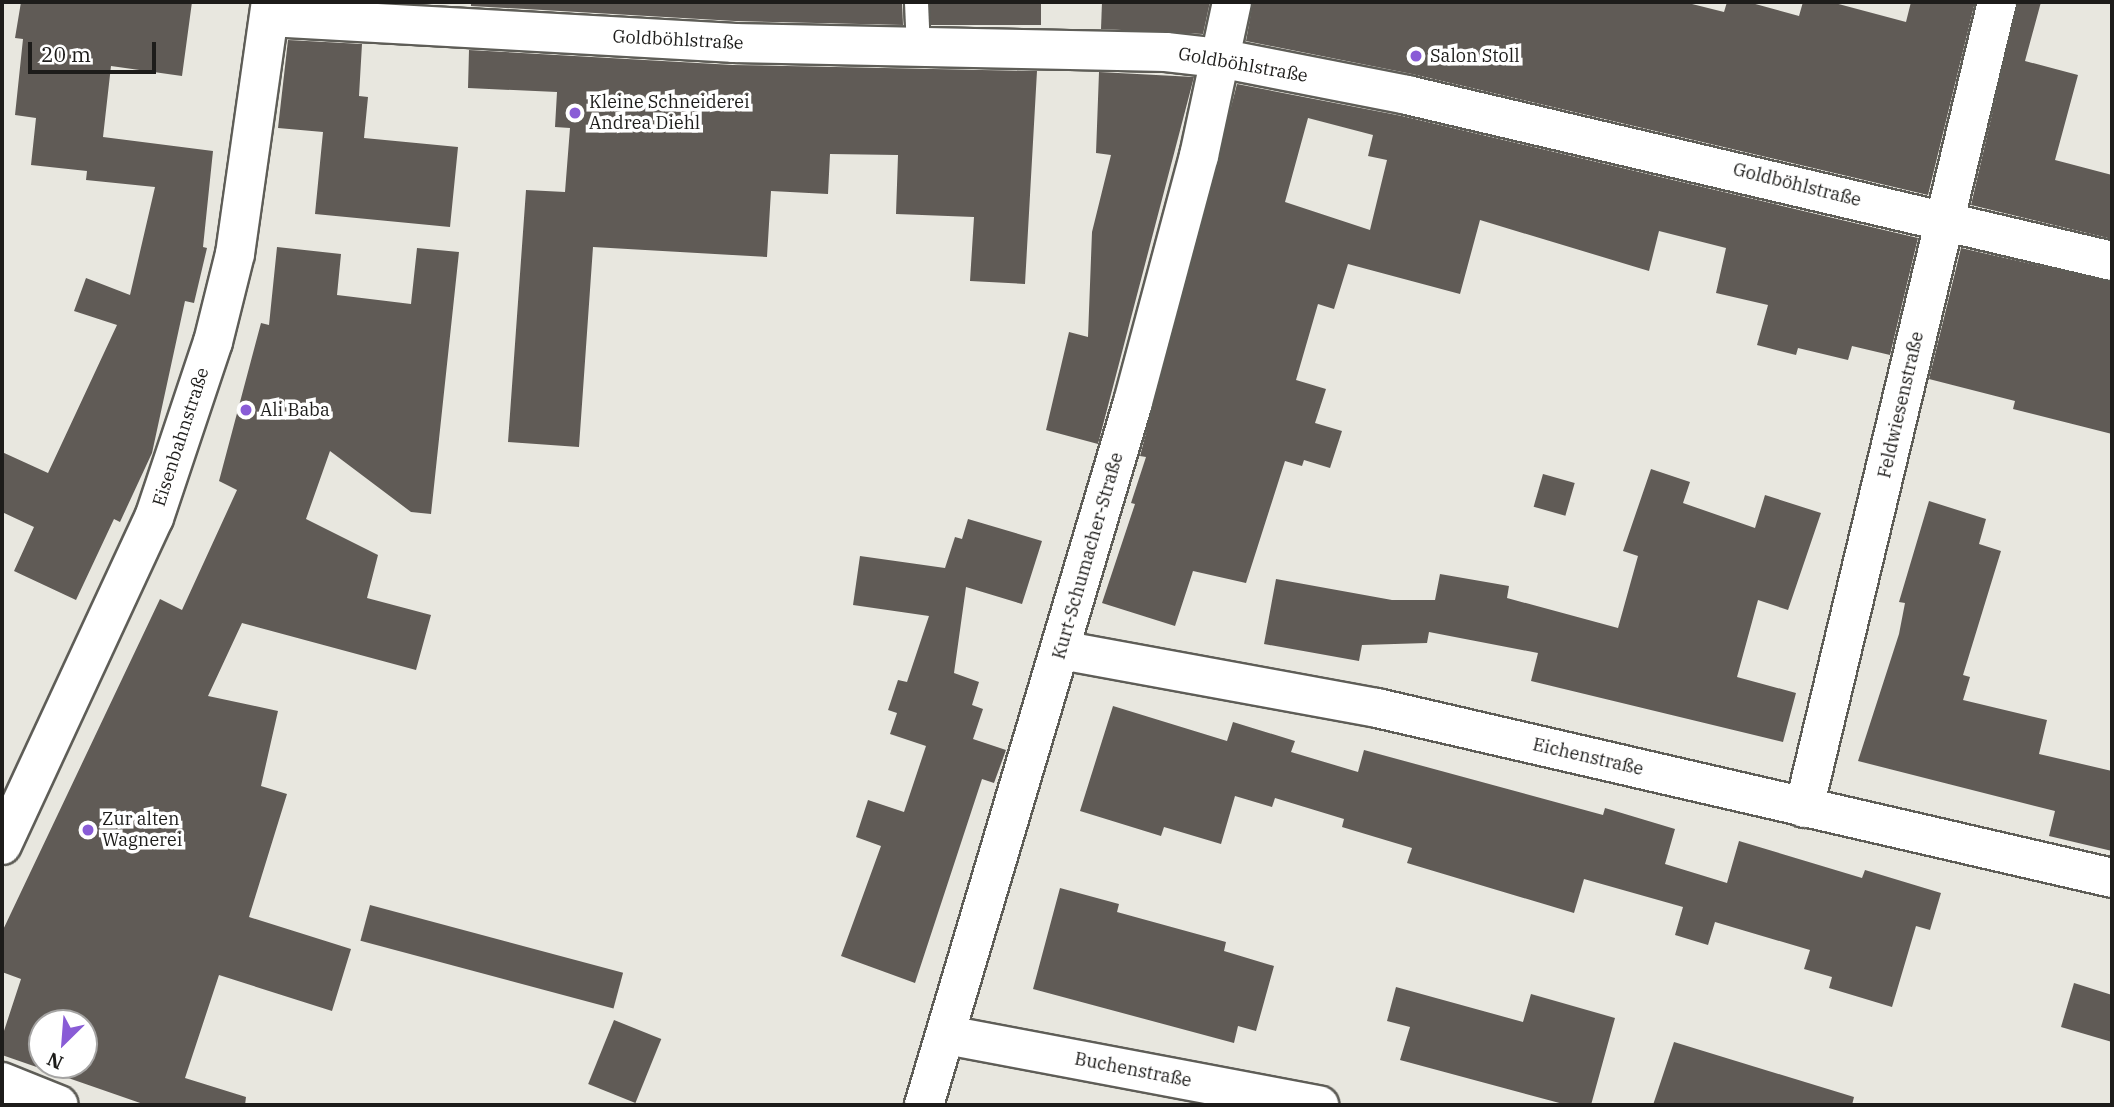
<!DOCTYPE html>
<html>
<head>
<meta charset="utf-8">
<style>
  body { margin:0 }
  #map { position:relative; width:2114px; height:1107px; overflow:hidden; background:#e8e7df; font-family:"IBM Plex Serif",serif }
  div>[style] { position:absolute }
  .building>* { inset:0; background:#605b56; transform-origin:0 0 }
  .roads { filter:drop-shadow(2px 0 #5e5d57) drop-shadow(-2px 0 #5e5d57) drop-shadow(0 2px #5e5d57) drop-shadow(0 -2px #5e5d57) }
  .service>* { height:23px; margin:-11.5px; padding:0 11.5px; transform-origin:11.5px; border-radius:11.5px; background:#fff }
  .minor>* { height:38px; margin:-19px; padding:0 19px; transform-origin:19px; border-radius:19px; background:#fff }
  .secondary>* { height:38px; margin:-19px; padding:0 19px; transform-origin:19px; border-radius:19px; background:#fff }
  .dots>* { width:19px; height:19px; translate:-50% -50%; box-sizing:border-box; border:4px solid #fff; border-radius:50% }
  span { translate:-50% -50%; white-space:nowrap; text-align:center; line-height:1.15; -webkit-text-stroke:7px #fff; paint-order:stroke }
  .street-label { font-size:18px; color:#1d1c1a }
  .poi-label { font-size:18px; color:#1d1c1a }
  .left { translate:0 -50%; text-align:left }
  .frame { position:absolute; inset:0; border:4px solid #1d1c1a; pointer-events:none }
  .north { position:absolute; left:28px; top:1009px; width:70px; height:70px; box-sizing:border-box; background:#fff; border:2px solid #a5a4a3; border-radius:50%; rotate:205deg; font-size:19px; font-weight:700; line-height:28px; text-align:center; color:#1d1c1a }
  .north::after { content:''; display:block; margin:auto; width:24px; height:32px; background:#895cd6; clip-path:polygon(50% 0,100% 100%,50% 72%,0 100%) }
  .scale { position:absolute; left:28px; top:42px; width:128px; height:32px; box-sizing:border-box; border:4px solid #1d1c1a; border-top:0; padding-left:9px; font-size:21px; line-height:24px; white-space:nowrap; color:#1d1c1a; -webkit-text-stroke:5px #fff; paint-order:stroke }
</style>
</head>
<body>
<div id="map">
  <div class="building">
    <i style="clip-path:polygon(21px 2px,192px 2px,182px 76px,111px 66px,103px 137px,213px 151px,203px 247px,207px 248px,194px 303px,185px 301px,152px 453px,120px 522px,114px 519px,76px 600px,14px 571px,34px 527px,2px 512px,2px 452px,48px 473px,117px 325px,74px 311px,86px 278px,130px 295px,155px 187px,86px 180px,87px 171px,31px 165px,36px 118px,15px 115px,23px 39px,15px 38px)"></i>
    <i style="clip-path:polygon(471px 2px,902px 2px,903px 25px,735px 21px,471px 6px)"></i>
    <i style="left:930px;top:2px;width:111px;height:23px"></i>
    <i style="clip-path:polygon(1102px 2px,1210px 2px,1203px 34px,1101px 29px)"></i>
    <i style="clip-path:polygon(1253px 2px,1684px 2px,1724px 12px,1727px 2px,1748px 2px,1799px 16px,1803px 2px,1831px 2px,1906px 22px,1911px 2px,1975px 2px,1928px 195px,1412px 74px,1246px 41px)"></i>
    <i style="clip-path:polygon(2018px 2px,2041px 2px,2025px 61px,2078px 75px,2055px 160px,2112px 175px,2112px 239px,1971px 205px)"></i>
    <i style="clip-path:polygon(288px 40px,362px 44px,359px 96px,368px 97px,364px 138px,458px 147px,450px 227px,315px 214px,323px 132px,278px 128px)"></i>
    <i style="clip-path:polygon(469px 50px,733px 65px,1037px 71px,1025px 284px,970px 281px,974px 217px,896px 214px,898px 155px,830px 154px,828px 194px,771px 191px,767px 257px,593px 247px,579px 447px,508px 442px,526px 190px,565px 192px,570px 128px,555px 127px,557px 92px,468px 88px)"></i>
    <i style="clip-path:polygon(1099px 72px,1194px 77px,1098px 444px,1046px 430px,1069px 332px,1088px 337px,1092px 232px,1111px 155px,1096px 153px)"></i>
    <i style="clip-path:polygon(evenodd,1237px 84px,1402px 116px,1918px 238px,1890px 355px,1852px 346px,1848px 360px,1798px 348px,1796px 355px,1757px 345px,1768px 305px,1716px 293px,1726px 248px,1659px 231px,1649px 271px,1480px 220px,1460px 294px,1348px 264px,1334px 309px,1318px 304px,1296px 380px,1326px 389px,1315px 423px,1342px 431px,1330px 468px,1304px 460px,1302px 466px,1285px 461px,1246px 583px,1193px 571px,1175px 626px,1102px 603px,1135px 504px,1131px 503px,1146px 457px,1140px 456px,1237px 84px,1308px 118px,1373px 135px,1368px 156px,1387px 160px,1370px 230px,1285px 202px,1308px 118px)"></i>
    <i style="clip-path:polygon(evenodd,277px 247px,341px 254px,337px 295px,411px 304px,417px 248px,459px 252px,431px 514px,411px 512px,330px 451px,306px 519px,378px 555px,367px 598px,431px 615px,416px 670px,242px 623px,208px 696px,278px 711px,261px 786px,287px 794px,249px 917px,351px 949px,332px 1011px,219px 975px,185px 1078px,246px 1097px,245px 1105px,146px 1105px,2px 1055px,2px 1037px,21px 979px,2px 972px,2px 932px,160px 599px,182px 610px,237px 490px,219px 481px,261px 323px,269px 325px,277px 247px,42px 1023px,84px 1023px,84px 1065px,42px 1065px,42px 1023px)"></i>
    <i style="clip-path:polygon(1961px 248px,2112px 282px,2112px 434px,2013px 409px,2015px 401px,1929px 379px)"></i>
    <i style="clip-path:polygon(1651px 469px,1690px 482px,1683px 503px,1755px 528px,1765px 495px,1821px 513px,1788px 610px,1758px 600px,1737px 677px,1796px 693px,1783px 742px,1531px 681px,1538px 653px,1429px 632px,1427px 643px,1362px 645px,1359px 661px,1264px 644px,1276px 579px,1392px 600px,1435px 600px,1440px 574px,1509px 586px,1507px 598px,1618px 628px,1638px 556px,1623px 551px)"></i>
    <i style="left:1543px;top:474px;width:33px;height:34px;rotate:16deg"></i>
    <i style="clip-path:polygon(1929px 501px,1986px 519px,1979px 544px,2001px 551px,1963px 675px,1970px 677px,1963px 700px,2047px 720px,2039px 754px,2112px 771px,2112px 851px,2049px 836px,2055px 811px,1858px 761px,1899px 634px,1905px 603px,1899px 602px)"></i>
    <i style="clip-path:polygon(968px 519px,1042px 541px,1022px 604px,966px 587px,954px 673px,979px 682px,972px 705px,983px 709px,973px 739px,1006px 750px,994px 783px,982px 779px,915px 983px,841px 956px,881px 846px,856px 837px,868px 800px,904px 812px,926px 746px,890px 734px,897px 713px,888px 710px,898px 680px,907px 682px,929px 616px,853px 605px,860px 556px,945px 568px,955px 537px,962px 539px)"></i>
    <i style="clip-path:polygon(1113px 706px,1227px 741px,1233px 722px,1295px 741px,1291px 752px,1358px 772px,1364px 750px,1603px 815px,1605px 808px,1675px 829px,1665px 864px,1727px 883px,1739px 841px,1862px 878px,1865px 870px,1941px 893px,1930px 930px,1916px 926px,1892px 1007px,1829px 988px,1832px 977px,1804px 969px,1810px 950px,1715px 922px,1708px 945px,1675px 935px,1683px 907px,1584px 879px,1574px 913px,1407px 863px,1412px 848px,1342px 827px,1344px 819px,1275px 798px,1272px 807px,1235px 796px,1221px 844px,1164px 827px,1161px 836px,1080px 811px)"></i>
    <i style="clip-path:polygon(1060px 888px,1119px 904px,1117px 912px,1226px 942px,1224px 951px,1274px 966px,1256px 1031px,1238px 1026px,1234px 1043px,1033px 989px)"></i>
    <i style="left:370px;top:905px;width:262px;height:37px;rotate:15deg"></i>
    <i style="clip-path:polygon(2074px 983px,2112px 995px,2112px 1042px,2061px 1027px)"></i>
    <i style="clip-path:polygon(1396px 987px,1523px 1022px,1531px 994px,1615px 1018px,1591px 1105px,1567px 1105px,1400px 1060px,1410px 1027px,1387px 1021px)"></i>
    <i style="left:614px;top:1020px;width:51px;height:69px;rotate:22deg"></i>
    <i style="clip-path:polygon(1674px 1042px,1854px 1097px,1852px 1105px,1653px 1105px)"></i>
  </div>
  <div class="roads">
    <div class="service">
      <i style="left:916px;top:2px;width:47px;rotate:87.6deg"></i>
    </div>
    <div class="minor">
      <i style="left:270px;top:17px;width:465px;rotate:3.2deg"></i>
      <i style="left:734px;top:43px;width:432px;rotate:1.2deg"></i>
      <i style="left:1166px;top:52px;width:53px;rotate:6.5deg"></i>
      <i style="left:1219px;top:58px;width:192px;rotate:11.1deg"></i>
      <i style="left:1407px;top:95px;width:724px;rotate:13.25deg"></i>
      <i style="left:1061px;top:650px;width:321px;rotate:10.4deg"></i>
      <i style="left:1377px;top:708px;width:754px;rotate:13.02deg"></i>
      <i style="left:1804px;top:808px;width:829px;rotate:-76.53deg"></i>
      <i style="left:947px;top:1035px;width:379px;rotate:10.7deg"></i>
      <i style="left:2px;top:1082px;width:61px;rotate:22deg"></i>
      <i style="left:924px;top:1105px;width:733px;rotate:-73.44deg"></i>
      <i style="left:1133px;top:402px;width:255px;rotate:-75deg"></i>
      <i style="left:1199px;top:156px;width:157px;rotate:-77.9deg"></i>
    </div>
    <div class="secondary">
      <i style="left:2px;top:845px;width:361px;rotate:-65.1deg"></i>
      <i style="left:154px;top:518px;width:186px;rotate:-71.5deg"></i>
      <i style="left:213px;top:342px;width:91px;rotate:-76deg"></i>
      <i style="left:235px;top:254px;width:255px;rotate:-81.9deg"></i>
    </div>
  </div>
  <div class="dots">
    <i style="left:1416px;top:56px;background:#895cd6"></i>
    <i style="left:575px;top:113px;background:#895cd6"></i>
    <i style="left:246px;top:410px;background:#895cd6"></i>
    <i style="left:88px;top:830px;background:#895cd6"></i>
  </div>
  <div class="street-label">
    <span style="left:678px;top:40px;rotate:3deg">Goldböhlstraße</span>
    <span style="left:1243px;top:65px;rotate:10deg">Goldböhlstraße</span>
    <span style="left:1797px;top:185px;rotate:14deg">Goldböhlstraße</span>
    <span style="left:1901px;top:405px;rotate:-77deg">Feldwiesenstraße</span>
    <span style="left:181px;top:437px;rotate:-72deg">Eisenbahnstraße</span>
    <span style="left:1088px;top:556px;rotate:-74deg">Kurt-Schumacher-Straße</span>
    <span style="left:1588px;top:757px;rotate:13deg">Eichenstraße</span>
    <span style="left:1133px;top:1070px;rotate:11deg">Buchenstraße</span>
  </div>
  <div class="poi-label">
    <span class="left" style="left:1430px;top:56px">Salon Stoll</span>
    <span class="left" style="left:589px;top:113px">Kleine Schneiderei<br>Andrea Diehl</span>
    <span class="left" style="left:260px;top:410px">Ali Baba</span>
    <span class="left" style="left:102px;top:830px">Zur alten<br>Wagnerei</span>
  </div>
  <div class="frame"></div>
  <div class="north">N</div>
  <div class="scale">20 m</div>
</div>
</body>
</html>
